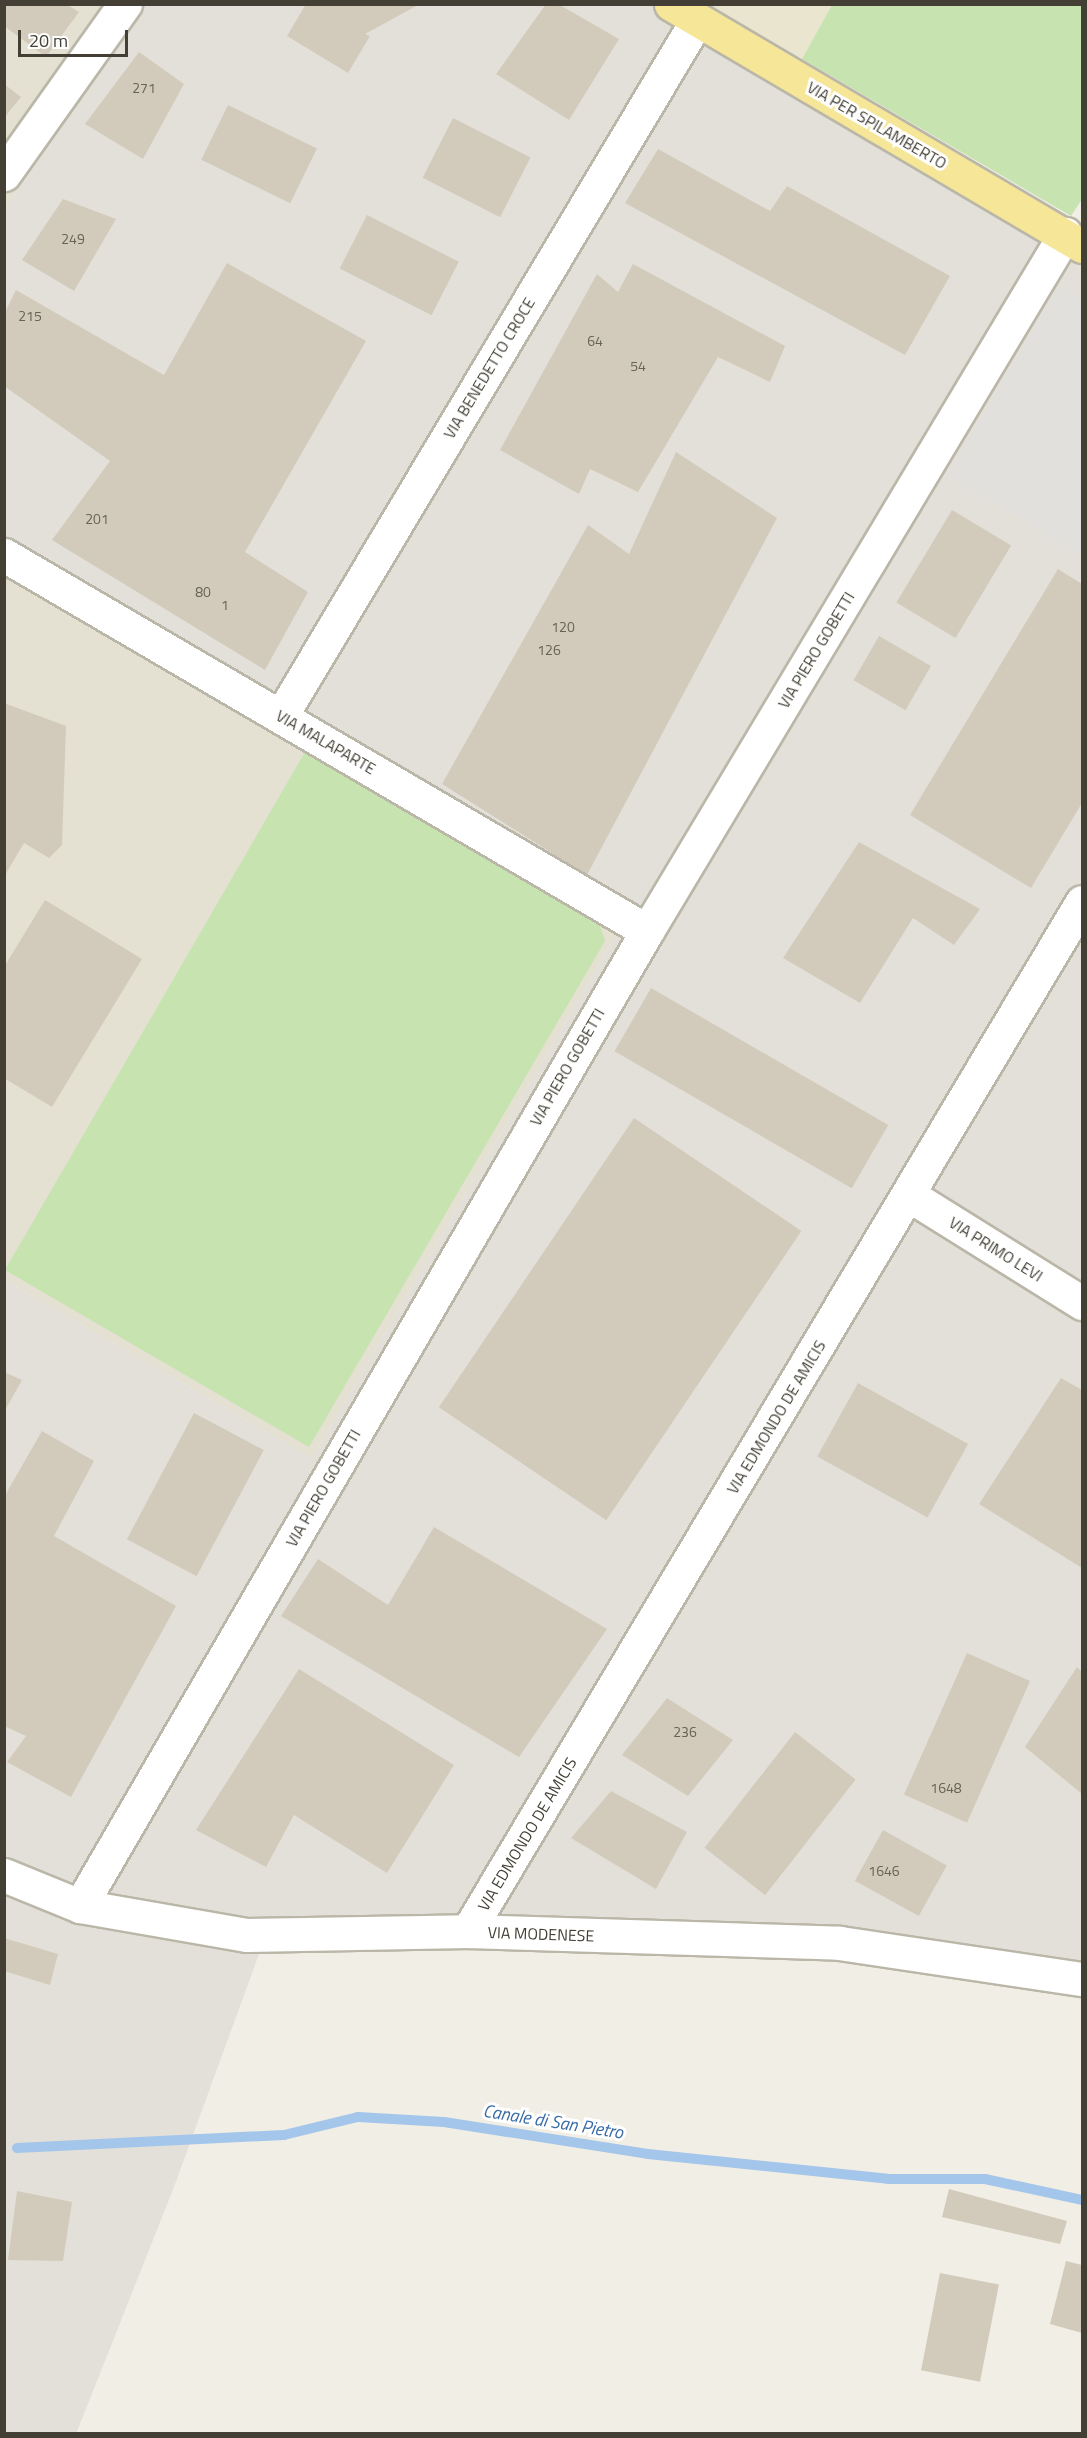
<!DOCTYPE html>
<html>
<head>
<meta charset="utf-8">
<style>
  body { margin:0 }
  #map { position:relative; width:1087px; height:2438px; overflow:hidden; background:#f1eee5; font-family:"Titillium Web",sans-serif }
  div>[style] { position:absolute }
  .residential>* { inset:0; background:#e4e1d3 }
  .industrial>* { inset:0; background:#e3e0da }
  .education>* { inset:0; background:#e9e5cf }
  .green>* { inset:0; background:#c6e3b0 }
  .parking>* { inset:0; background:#e2e0dd }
  .stream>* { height:10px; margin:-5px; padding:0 5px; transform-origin:5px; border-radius:5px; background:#a4c6ea }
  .building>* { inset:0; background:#d2cbbb; transform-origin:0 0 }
  .roads { filter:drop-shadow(2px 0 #bbb7a8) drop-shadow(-2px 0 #bbb7a8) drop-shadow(0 2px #bbb7a8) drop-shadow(0 -2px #bbb7a8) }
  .street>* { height:33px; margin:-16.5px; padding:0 16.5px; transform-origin:16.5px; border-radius:16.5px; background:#fff }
  .primary>* { height:33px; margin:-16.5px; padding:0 16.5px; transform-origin:16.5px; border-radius:16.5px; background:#f6e698 }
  span { translate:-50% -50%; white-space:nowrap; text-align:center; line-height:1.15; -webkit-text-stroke:6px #fff; paint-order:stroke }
  .number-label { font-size:14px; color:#676256 }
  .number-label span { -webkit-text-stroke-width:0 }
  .street-label { font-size:16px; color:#433f35 }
  .water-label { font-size:18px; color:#376ba6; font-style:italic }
  .frame { position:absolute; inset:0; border:6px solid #433f35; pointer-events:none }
  .scale { position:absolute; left:18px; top:30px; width:110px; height:27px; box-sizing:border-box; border:3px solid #433f35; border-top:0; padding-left:8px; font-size:18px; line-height:21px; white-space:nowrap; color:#433f35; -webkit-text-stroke:4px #fff; paint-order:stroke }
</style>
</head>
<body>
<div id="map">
  <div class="residential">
    <i style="clip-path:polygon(5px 5px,141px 5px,5px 210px)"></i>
    <i style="clip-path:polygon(5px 575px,619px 930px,312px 1458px,5px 1280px)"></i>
  </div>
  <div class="industrial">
    <i style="clip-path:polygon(141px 5px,678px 5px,1082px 240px,1082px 1965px,634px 1941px,266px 1935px,174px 2187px,76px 2434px,5px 2433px,5px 1280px,312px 1458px,619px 930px,5px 575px,5px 210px)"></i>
  </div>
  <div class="education">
    <i style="clip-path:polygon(709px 5px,832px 5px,802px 59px)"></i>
  </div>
  <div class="green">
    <i style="clip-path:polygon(832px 5px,1082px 5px,1082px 199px,1071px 216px,802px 59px)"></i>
    <i style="clip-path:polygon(305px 752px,600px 926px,605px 941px,309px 1447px,5px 1270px)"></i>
  </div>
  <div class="parking">
    <i style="clip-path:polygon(1059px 286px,1082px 300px,1082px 555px,948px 475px)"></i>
  </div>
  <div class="stream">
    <i style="left:17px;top:2148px;width:267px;rotate:-2.8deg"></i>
    <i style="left:284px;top:2135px;width:76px;rotate:-13.7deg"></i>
    <i style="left:358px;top:2117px;width:86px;rotate:3.3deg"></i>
    <i style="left:444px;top:2122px;width:206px;rotate:8.9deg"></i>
    <i style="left:648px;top:2154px;width:241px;rotate:5.9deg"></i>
    <i style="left:888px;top:2179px;width:97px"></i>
    <i style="left:985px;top:2179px;width:99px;rotate:12.2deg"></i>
  </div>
  <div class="building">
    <i style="clip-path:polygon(4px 4px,66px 4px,79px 12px,46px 57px,4px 26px)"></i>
    <i style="clip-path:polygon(306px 4px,420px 4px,365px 34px,370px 36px,348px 73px,287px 36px)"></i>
    <i style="clip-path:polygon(546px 4px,558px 4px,619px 39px,569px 120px,496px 74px)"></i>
    <i style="clip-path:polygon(139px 52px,184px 84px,143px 159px,85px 124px)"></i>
    <i style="clip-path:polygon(4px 84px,21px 97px,4px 118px)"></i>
    <i style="left:228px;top:105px;width:99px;height:61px;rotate:26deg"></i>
    <i style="left:453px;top:118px;width:87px;height:67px;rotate:27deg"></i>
    <i style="clip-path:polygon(658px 149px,770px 211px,787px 186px,950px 276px,905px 355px,625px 203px)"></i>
    <i style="clip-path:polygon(63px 199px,116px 219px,74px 291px,22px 260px)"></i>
    <i style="left:367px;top:215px;width:103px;height:60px;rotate:27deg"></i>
    <i style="clip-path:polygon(227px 263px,366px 341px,245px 552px,308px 592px,265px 670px,52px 540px,110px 461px,4px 386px,4px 314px,16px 290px,164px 375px)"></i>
    <i style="clip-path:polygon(633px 264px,785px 346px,770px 382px,718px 357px,638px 492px,590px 469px,579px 494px,500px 450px,597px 274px,618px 292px)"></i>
    <i style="clip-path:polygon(676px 452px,777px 518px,587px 875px,442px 784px,588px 525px,629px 554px)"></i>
    <i style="left:952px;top:510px;width:69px;height:108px;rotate:31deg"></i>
    <i style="clip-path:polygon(1058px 569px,1082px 584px,1082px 803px,1031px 888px,910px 815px)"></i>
    <i style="left:879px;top:636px;width:60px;height:51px;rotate:30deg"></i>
    <i style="clip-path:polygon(4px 703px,66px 726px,62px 845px,49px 858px,24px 843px,4px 877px)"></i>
    <i style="clip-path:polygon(859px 842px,980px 909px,954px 945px,913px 918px,860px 1003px,783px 958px)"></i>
    <i style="clip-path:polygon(45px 900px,142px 959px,52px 1107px,4px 1078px,4px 967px)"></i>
    <i style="left:651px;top:988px;width:274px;height:73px;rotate:30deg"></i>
    <i style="left:634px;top:1118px;width:202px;height:349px;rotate:34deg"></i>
    <i style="clip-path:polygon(4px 1372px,22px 1380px,4px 1412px)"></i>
    <i style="clip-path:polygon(1061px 1378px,1082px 1390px,1082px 1568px,979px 1504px)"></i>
    <i style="left:858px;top:1383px;width:126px;height:84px;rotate:29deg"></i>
    <i style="left:194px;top:1413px;width:79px;height:143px;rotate:28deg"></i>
    <i style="clip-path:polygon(42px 1431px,94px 1461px,54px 1536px,176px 1606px,71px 1797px,7px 1762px,26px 1736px,4px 1726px,4px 1497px)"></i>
    <i style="clip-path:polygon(434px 1527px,607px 1629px,519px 1757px,281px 1616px,318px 1559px,388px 1605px)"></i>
    <i style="left:967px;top:1653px;width:69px;height:155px;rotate:24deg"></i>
    <i style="clip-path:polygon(1077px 1667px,1082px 1672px,1082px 1794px,1025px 1747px)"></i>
    <i style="clip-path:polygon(299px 1669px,454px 1765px,387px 1873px,294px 1815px,266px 1867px,196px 1830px)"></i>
    <i style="clip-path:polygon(667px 1698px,733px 1740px,688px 1796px,622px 1755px)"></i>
    <i style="left:795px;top:1732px;width:77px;height:147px;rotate:38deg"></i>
    <i style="clip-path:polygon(611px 1791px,687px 1832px,656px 1889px,571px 1838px)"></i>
    <i style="left:883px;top:1830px;width:73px;height:58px;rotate:29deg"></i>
    <i style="clip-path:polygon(4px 1938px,58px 1954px,50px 1985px,4px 1971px)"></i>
    <i style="clip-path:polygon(949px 2189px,1067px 2221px,1060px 2244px,942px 2217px)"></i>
    <i style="clip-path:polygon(17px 2191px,72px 2202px,63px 2261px,8px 2260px)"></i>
    <i style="clip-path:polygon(1066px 2261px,1082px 2265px,1082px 2333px,1050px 2324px)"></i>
    <i style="left:940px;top:2273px;width:60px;height:99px;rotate:11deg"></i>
  </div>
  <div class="roads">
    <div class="street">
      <i style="left:4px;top:174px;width:209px;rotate:-54.6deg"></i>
      <i style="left:4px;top:555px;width:745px;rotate:30.32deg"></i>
      <i style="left:281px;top:716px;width:811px;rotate:-59.13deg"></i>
      <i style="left:909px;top:1195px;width:204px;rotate:32deg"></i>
      <i style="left:4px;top:1875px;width:82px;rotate:22.2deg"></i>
      <i style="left:80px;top:1906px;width:169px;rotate:9.9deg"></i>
      <i style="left:246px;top:1935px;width:222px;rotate:-1deg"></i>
      <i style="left:468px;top:1931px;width:372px;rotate:1.8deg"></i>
      <i style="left:840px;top:1943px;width:245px;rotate:8.5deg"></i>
      <i style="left:80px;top:1906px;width:1128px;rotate:-59.82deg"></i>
      <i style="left:647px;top:931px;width:813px;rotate:-59.05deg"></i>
      <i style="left:468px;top:1931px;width:1198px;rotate:-59.18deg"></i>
    </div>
    <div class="primary">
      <i style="left:671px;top:4px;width:477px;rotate:30.5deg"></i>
    </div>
  </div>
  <div class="number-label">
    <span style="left:144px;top:88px">271</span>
    <span style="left:73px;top:239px">249</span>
    <span style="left:30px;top:316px">215</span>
    <span style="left:595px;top:341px">64</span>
    <span style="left:638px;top:366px">54</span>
    <span style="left:97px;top:519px">201</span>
    <span style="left:203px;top:592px">80</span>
    <span style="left:225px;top:605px">1</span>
    <span style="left:563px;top:627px">120</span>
    <span style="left:549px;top:650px">126</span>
    <span style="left:685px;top:1732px">236</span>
    <span style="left:946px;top:1788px">1648</span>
    <span style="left:884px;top:1871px">1646</span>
  </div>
  <div class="street-label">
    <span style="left:877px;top:125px;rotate:30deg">VIA PER SPILAMBERTO</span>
    <span style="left:489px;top:368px;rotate:-59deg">VIA BENEDETTO CROCE</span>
    <span style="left:816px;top:650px;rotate:-59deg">VIA PIERO GOBETTI</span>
    <span style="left:326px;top:742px;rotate:30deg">VIA MALAPARTE</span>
    <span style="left:567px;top:1067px;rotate:-60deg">VIA PIERO GOBETTI</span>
    <span style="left:996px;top:1249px;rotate:32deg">VIA PRIMO LEVI</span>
    <span style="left:776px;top:1417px;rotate:-59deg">VIA EDMONDO DE AMICIS</span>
    <span style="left:323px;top:1488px;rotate:-60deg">VIA PIERO GOBETTI</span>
    <span style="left:527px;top:1834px;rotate:-59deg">VIA EDMONDO DE AMICIS</span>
    <span style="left:541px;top:1934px;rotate:2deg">VIA MODENESE</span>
  </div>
  <div class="water-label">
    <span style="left:553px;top:2122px;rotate:9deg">Canale di San Pietro</span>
  </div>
  <div class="frame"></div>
  <div class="scale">20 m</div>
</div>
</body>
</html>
